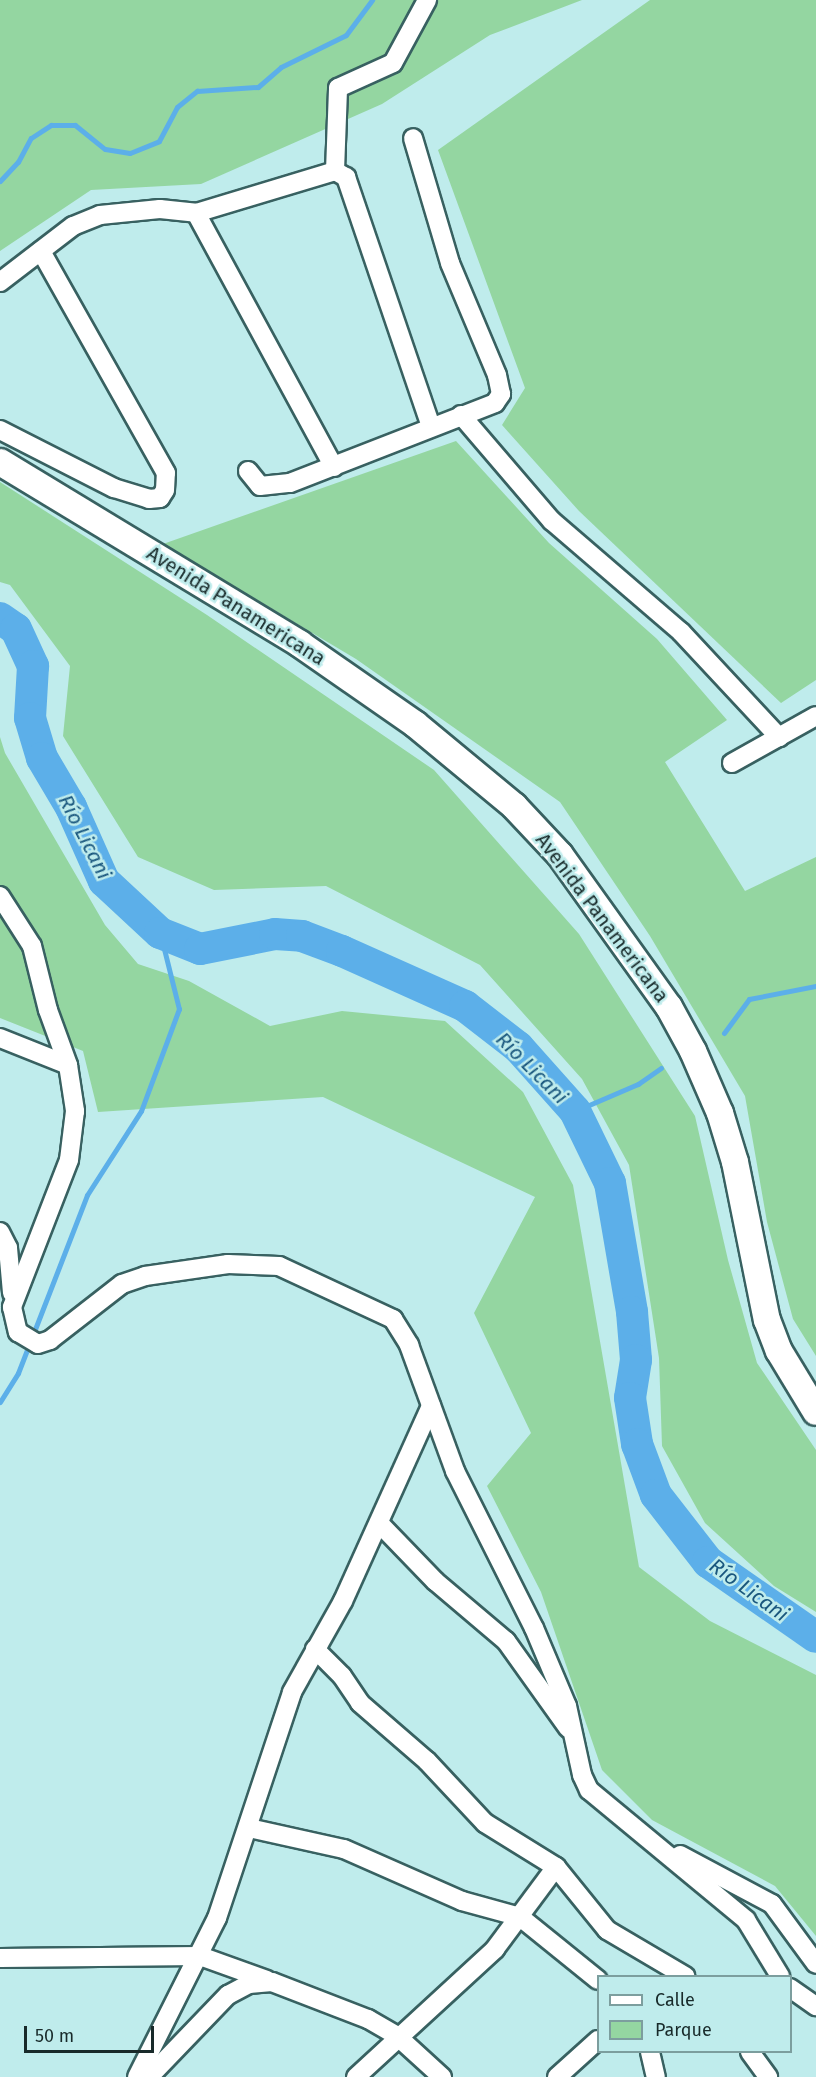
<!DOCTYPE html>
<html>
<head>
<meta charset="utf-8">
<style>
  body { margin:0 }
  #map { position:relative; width:816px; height:2077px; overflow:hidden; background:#bfecec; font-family:"Fira Sans",sans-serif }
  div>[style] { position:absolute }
  .green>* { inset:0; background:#94d6a1 }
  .stream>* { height:5px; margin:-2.5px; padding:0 2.5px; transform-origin:2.5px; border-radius:2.5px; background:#5cafe9 }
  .river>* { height:32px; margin:-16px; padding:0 16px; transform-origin:16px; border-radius:16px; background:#5cafe9 }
  .roads { filter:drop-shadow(2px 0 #386161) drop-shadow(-2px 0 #386161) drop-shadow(0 2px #386161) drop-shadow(0 -2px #386161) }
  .minor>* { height:18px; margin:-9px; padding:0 9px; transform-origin:9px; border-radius:9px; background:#fff }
  .secondary>* { height:26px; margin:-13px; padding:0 13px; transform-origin:13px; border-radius:13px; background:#fff }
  span { translate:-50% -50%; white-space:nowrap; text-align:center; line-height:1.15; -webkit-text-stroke:5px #bfecec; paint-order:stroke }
  .street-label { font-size:20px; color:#182a2a }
  .water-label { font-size:21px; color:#1a577e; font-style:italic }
  .legend { position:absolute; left:597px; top:1975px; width:195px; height:78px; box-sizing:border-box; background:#bfecec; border:2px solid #7c9e9e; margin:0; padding:8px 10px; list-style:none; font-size:18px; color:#182a2a }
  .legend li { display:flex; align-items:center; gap:12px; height:30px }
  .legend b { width:30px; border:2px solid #7c9e9e }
  .scale { position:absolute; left:24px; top:2026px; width:130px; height:27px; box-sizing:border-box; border:3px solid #182a2a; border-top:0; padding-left:8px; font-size:18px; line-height:21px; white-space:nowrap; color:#182a2a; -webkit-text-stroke:4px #bfecec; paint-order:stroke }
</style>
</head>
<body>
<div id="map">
  <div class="green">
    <i style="clip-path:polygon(0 0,582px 0,490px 35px,382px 104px,201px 184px,91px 190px,0 251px)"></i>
    <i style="clip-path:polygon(650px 0,816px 0,816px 680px,781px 703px,579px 511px,502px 425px,525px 388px,438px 150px)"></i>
    <i style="clip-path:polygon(456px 441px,549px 543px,657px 639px,727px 720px,665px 762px,745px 891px,816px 857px,816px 1356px,793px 1319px,767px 1222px,745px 1096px,650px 936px,560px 802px,356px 659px,163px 544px)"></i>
    <i style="clip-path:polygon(0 482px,207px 615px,434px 770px,579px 934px,695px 1116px,728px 1260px,757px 1363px,816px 1450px,816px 1612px,774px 1586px,705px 1523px,662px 1446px,659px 1358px,629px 1165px,582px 1079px,480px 965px,326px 886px,214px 890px,138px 857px,63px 736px,70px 666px,10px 585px,0 582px)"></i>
    <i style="clip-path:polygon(0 737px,5px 753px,105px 925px,138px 964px,189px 981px,270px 1026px,342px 1011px,445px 1021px,523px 1092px,573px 1185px,639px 1567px,710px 1621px,816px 1675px,816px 1936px,775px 1886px,652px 1820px,602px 1770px,541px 1592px,487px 1486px,531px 1433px,474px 1313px,535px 1197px,323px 1097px,98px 1112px,83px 1051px,0 1018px)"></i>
  </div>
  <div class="stream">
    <i style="left:0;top:181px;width:26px;rotate:-47deg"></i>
    <i style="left:18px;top:162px;width:27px;rotate:-62deg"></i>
    <i style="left:31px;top:138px;width:24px;rotate:-33deg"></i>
    <i style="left:51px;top:125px;width:24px"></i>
    <i style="left:75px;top:125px;width:38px;rotate:39deg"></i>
    <i style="left:105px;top:149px;width:25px;rotate:9deg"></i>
    <i style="left:130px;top:153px;width:31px;rotate:-22deg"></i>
    <i style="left:159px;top:141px;width:38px;rotate:-62deg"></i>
    <i style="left:177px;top:107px;width:26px;rotate:-39deg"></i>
    <i style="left:197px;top:91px;width:61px;rotate:-3.8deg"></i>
    <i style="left:258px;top:87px;width:30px;rotate:-41deg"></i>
    <i style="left:281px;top:67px;width:72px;rotate:-26.2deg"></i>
    <i style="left:346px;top:35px;width:44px;rotate:-53.4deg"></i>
    <i style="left:724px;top:1033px;width:42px;rotate:-53.7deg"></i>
    <i style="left:749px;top:999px;width:68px;rotate:-11deg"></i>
    <i style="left:575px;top:1111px;width:69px;rotate:-23.2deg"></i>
    <i style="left:638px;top:1084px;width:28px;rotate:-35deg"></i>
    <i style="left:0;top:1402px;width:34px;rotate:-58deg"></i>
    <i style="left:18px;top:1373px;width:191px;rotate:-68.8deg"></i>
    <i style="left:87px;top:1195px;width:100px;rotate:-57.3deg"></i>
    <i style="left:141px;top:1111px;width:109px;rotate:-69.6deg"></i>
    <i style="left:179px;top:1009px;width:78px;rotate:-104deg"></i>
  </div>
  <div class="river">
    <i style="left:0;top:618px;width:19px;rotate:35deg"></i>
    <i style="left:16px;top:629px;width:41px;rotate:65.3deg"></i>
    <i style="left:33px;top:666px;width:52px;rotate:93.3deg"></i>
    <i style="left:30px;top:718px;width:42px;rotate:73.3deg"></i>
    <i style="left:42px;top:758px;width:57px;rotate:59.4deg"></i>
    <i style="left:71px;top:807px;width:81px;rotate:66deg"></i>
    <i style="left:104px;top:881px;width:76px;rotate:42.9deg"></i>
    <i style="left:160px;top:933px;width:43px;rotate:21.8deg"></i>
    <i style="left:200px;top:949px;width:76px;rotate:-11.3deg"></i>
    <i style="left:275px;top:934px;width:27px;rotate:4deg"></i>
    <i style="left:302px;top:936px;width:43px;rotate:20.6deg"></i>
    <i style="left:342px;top:951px;width:135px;rotate:24.1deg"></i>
    <i style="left:465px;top:1006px;width:67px;rotate:37.7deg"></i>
    <i style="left:518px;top:1047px;width:86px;rotate:48.3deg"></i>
    <i style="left:575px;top:1111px;width:80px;rotate:64.1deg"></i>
    <i style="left:610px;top:1183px;width:131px;rotate:80.3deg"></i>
    <i style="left:632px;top:1312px;width:48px;rotate:85.2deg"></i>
    <i style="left:636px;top:1360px;width:38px;rotate:99deg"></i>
    <i style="left:630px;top:1398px;width:47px;rotate:81.3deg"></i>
    <i style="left:637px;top:1444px;width:54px;rotate:69.6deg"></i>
    <i style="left:656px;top:1495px;width:85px;rotate:52.2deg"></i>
    <i style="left:708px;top:1562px;width:131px;rotate:34.8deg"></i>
  </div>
  <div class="roads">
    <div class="minor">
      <i style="left:335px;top:171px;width:83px;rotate:-87.9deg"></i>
      <i style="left:338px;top:88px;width:60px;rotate:-24.4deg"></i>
      <i style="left:393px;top:63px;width:72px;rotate:-61.6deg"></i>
      <i style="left:196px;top:213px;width:289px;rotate:61.5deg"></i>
      <i style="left:0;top:282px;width:92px;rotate:-37.5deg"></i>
      <i style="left:73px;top:226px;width:29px;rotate:-22deg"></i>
      <i style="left:100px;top:215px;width:60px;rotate:-5.7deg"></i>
      <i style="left:160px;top:209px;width:36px;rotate:6deg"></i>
      <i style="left:196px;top:213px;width:145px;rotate:-16.8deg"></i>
      <i style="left:335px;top:171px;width:13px;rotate:29deg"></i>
      <i style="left:346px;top:177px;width:264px;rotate:71.2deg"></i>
      <i style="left:461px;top:415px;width:140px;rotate:49.4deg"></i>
      <i style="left:552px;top:521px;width:170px;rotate:40.7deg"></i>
      <i style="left:681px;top:632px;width:144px;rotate:47deg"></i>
      <i style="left:0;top:430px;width:128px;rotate:27deg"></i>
      <i style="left:114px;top:488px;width:37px;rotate:17deg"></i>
      <i style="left:149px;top:499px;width:11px;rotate:-5deg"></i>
      <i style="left:160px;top:498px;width:9px;rotate:-58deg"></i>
      <i style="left:165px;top:490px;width:17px;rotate:-87deg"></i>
      <i style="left:166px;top:473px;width:255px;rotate:-119.4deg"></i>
      <i style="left:248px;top:471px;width:19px;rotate:51deg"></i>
      <i style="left:260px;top:486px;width:30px;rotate:-6deg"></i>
      <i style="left:290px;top:483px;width:220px;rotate:-21.3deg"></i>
      <i style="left:495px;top:403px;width:11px;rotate:-56deg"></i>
      <i style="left:501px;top:394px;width:19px;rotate:-102deg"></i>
      <i style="left:497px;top:375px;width:121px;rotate:-112.8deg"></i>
      <i style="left:450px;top:263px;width:130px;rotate:-106.5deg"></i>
      <i style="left:732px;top:763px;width:96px;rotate:-29.2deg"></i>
      <i style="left:0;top:896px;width:59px;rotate:57.4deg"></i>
      <i style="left:32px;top:946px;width:66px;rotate:76deg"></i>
      <i style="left:48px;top:1010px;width:59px;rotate:70deg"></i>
      <i style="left:68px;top:1065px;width:47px;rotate:81.3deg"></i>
      <i style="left:75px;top:1111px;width:49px;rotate:97deg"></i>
      <i style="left:69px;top:1160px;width:158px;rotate:111.2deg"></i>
      <i style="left:12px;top:1307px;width:26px;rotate:77deg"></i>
      <i style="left:18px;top:1332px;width:23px;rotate:31deg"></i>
      <i style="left:38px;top:1344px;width:13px;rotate:-18deg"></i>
      <i style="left:50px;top:1340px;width:91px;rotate:-37.9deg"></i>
      <i style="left:122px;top:1284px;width:24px;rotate:-19deg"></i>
      <i style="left:145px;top:1276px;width:84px;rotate:-8.2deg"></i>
      <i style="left:228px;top:1264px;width:51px;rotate:2.2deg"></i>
      <i style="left:279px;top:1266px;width:126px;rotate:24.9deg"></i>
      <i style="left:393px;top:1319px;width:31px;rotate:58deg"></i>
      <i style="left:409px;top:1345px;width:134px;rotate:69.9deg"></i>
      <i style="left:455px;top:1471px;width:176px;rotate:63.3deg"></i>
      <i style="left:534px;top:1628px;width:85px;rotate:67.1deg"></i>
      <i style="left:567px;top:1706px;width:71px;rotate:77.7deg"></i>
      <i style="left:582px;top:1775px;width:17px;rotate:65deg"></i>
      <i style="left:589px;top:1790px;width:204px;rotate:39.6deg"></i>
      <i style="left:746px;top:1920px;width:66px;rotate:58.7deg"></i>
      <i style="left:0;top:1038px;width:73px;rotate:21.7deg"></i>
      <i style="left:0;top:1232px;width:18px;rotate:63deg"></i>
      <i style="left:8px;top:1248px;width:45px;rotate:84.9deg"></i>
      <i style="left:379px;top:1523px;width:81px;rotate:46deg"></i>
      <i style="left:435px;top:1581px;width:93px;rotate:40.2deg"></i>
      <i style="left:506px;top:1641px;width:107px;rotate:54.5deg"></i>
      <i style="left:315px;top:1649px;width:38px;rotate:45deg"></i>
      <i style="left:342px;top:1676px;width:32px;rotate:56deg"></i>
      <i style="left:360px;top:1703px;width:89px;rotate:40.9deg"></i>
      <i style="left:427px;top:1761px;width:85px;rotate:46.9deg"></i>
      <i style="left:485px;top:1823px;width:84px;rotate:31.8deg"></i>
      <i style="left:556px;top:1867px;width:81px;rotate:51deg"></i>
      <i style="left:607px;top:1930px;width:91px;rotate:30.5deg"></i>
      <i style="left:249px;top:1828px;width:97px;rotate:12.5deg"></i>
      <i style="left:344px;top:1849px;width:129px;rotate:23.8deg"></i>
      <i style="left:462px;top:1901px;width:60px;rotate:15.4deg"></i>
      <i style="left:520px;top:1917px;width:100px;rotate:38.9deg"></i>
      <i style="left:680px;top:1855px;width:104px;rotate:28deg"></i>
      <i style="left:772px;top:1904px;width:74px;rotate:53.7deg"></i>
      <i style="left:0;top:1958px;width:200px;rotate:-0.6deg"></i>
      <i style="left:200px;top:1956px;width:71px;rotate:19.7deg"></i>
      <i style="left:790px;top:1988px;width:32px;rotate:35deg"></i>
      <i style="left:650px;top:2052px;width:26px;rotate:77deg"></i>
      <i style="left:750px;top:2052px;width:31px;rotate:54deg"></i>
      <i style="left:137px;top:2077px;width:178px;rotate:-63.3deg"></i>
      <i style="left:217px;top:1918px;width:238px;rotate:-71.6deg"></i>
      <i style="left:292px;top:1692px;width:104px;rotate:-60.7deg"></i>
      <i style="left:343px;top:1601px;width:214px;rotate:-65.7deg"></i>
      <i style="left:149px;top:2077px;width:114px;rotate:-46.1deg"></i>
      <i style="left:228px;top:1995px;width:24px;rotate:-28deg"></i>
      <i style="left:249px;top:1984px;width:23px;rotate:-5deg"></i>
      <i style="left:272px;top:1982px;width:103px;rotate:21.1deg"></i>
      <i style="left:368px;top:2019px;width:34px;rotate:30deg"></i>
      <i style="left:397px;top:2036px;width:61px;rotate:42.3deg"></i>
      <i style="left:356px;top:2077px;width:189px;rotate:-42.6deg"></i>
      <i style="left:495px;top:1949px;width:102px;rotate:-53.4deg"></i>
      <i style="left:557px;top:2077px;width:55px;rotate:-42.1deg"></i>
    </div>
    <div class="secondary">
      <i style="left:0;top:462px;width:351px;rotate:31.2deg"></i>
      <i style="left:300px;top:644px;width:140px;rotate:34.8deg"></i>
      <i style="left:415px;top:724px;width:129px;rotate:39.6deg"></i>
      <i style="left:514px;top:806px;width:67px;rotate:46.8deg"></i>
      <i style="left:560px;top:855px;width:187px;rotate:54.4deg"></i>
      <i style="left:669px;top:1007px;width:50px;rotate:61.4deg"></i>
      <i style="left:693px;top:1051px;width:68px;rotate:66.5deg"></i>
      <i style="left:720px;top:1113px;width:51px;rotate:73deg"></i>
      <i style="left:735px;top:1162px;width:161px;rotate:78.6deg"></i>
      <i style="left:767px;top:1320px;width:33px;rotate:69deg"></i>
      <i style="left:779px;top:1351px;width:71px;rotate:58.8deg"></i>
    </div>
  </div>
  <div class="street-label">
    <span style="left:236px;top:606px;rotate:32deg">Avenida Panamericana</span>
    <span style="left:602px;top:918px;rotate:53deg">Avenida Panamericana</span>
  </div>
  <div class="water-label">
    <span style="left:85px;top:837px;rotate:63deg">Río Licani</span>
    <span style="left:532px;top:1068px;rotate:45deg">Río Licani</span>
    <span style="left:749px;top:1590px;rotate:36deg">Río Licani</span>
  </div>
  <ul class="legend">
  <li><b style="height:8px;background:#fff"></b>Calle</li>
  <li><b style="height:16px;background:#94d6a1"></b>Parque</li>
  </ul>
  <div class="scale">50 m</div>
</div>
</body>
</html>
